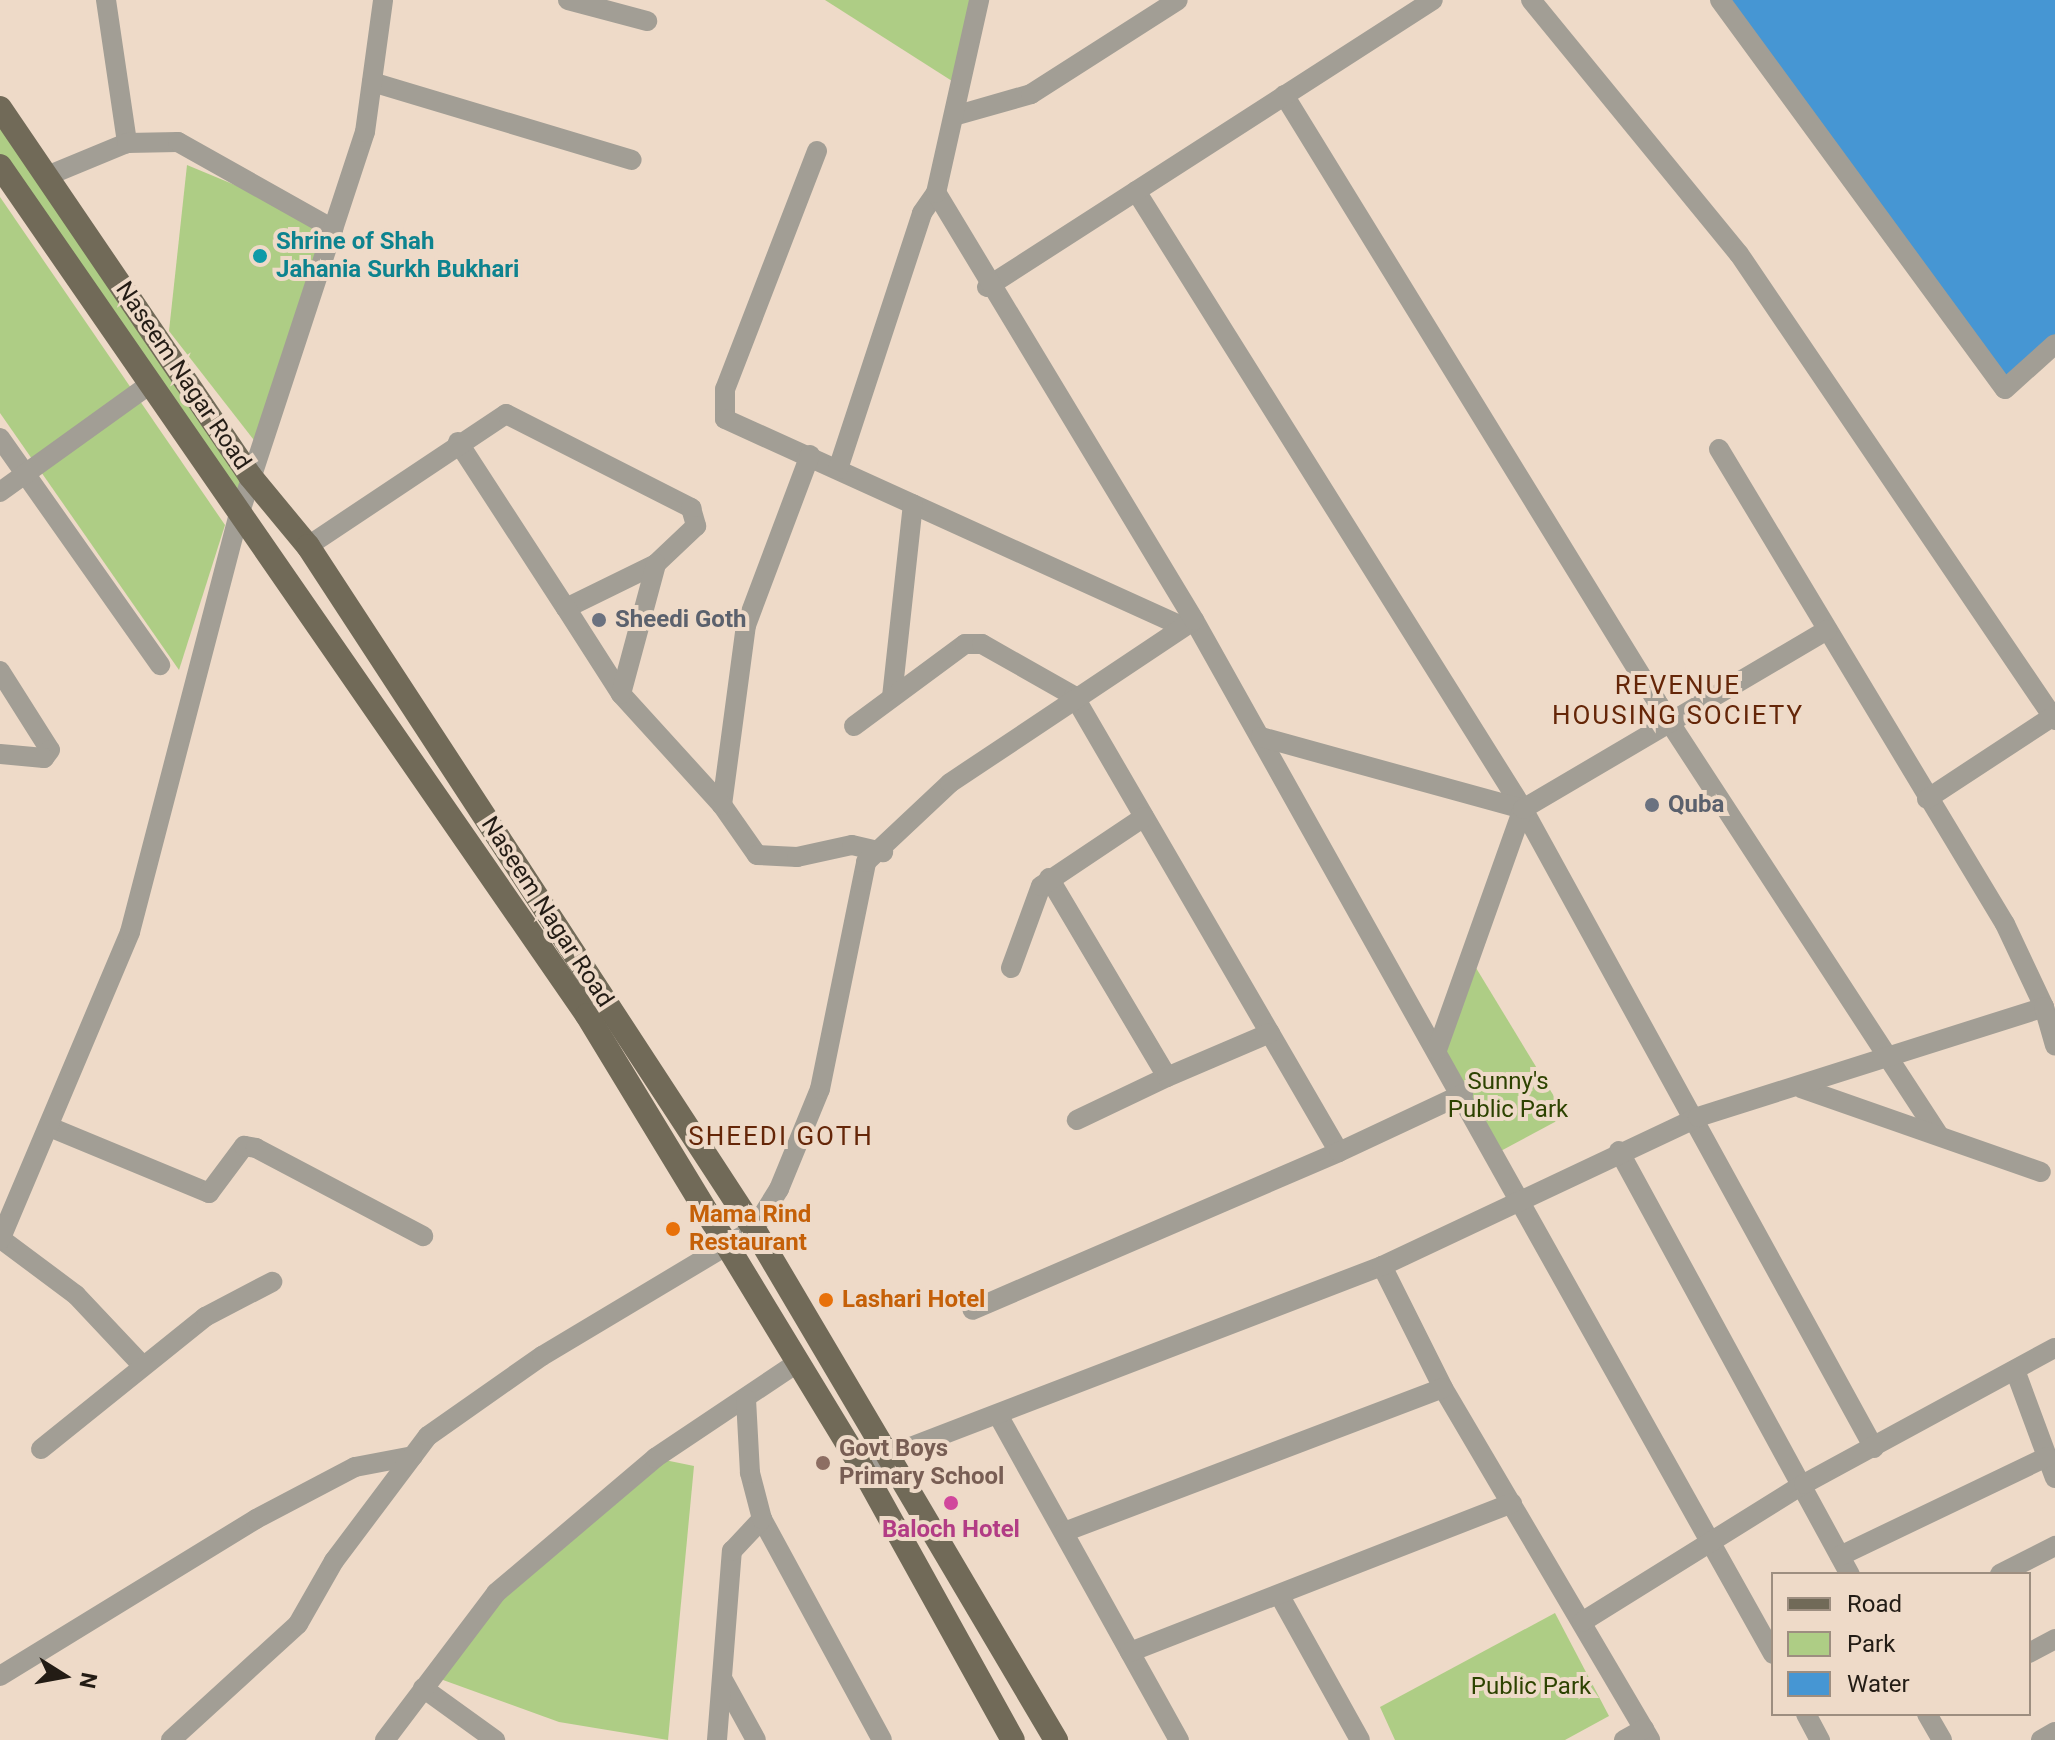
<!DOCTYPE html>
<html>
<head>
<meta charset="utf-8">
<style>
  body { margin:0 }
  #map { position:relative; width:2055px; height:1740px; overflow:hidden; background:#eedac8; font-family:Roboto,sans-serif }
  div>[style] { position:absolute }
  .green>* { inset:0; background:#aecd85 }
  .water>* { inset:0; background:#4696d3 }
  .minor>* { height:20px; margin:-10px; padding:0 10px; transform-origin:10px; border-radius:10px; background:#a29e95 }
  .major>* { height:24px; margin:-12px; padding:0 12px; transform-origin:12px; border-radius:12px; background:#716a58 }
  .dots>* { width:22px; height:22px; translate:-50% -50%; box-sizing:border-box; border:4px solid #eedac8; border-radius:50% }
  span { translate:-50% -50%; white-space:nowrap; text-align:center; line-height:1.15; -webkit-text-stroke:8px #eedac8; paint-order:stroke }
  .culture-label { font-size:24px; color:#0d838f; font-weight:700 }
  .left { translate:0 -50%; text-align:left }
  .street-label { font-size:24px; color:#231c15 }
  .worship-label { font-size:24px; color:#5b616d; font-weight:700 }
  .park-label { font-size:24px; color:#2d4301 }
  .food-label { font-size:24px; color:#c56008; font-weight:700 }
  .education-label { font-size:24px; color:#785e54; font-weight:700 }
  .hotel-label { font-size:24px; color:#b23c85; font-weight:700 }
  .neighbourhood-label { font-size:26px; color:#652608; letter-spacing:2px }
  .legend { position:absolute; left:1771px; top:1572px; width:260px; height:144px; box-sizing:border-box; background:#eedac8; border:2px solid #9d8e80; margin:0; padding:10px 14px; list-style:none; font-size:24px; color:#231c15 }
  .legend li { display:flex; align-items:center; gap:16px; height:40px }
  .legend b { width:40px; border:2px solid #9d8e80 }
  .north { position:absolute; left:24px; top:1636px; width:80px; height:80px; -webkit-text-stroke:6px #eedac8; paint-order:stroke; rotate:101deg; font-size:22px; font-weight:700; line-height:32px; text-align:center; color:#231c15 }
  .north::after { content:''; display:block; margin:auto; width:28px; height:36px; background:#231c15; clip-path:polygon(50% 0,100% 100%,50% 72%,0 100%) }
</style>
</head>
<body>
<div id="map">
  <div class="green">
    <i style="clip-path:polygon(825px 0,979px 0,963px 88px)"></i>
    <i style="clip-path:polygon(0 106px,250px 476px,239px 515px,0 166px)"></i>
    <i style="clip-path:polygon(187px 165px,333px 226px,260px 448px,169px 331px)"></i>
    <i style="clip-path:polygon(0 197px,225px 525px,179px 670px,0 413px)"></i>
    <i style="clip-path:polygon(1470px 958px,1566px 1116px,1497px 1153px,1437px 1050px)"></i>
    <i style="clip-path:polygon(655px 1458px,694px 1466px,668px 1740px,559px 1722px,432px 1676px,496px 1593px)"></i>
    <i style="clip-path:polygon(1555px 1613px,1609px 1716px,1565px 1740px,1395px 1740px,1380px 1707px)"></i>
  </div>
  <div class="water">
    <i style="clip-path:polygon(1720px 0,2055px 0,2055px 344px,2005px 389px)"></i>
  </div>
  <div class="minor">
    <i style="left:106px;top:0;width:145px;rotate:81.6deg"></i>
    <i style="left:568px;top:0;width:82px;rotate:14.9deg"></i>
    <i style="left:1531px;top:0;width:328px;rotate:50.7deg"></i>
    <i style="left:1739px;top:254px;width:563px;rotate:55.86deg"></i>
    <i style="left:1720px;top:0;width:482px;rotate:53.8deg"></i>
    <i style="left:2005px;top:389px;width:67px;rotate:-42deg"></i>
    <i style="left:372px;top:82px;width:271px;rotate:16.7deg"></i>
    <i style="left:1284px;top:95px;width:741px;rotate:58.41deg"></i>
    <i style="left:1672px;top:726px;width:488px;rotate:56.9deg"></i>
    <i style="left:954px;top:116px;width:80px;rotate:-15.9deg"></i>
    <i style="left:1031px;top:94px;width:174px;rotate:-32.6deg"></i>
    <i style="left:817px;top:151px;width:255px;rotate:111.1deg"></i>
    <i style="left:725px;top:389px;width:30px;rotate:90deg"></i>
    <i style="left:725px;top:419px;width:499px;rotate:24.4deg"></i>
    <i style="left:47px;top:176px;width:87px;rotate:-22.4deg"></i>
    <i style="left:127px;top:143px;width:51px;rotate:-1.1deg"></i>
    <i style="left:178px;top:142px;width:178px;rotate:29.3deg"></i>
    <i style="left:1136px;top:191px;width:729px;rotate:57.94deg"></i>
    <i style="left:1523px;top:809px;width:729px;rotate:61.22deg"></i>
    <i style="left:987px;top:287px;width:530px;rotate:-32.76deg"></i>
    <i style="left:0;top:438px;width:278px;rotate:54.8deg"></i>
    <i style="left:458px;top:442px;width:198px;rotate:57deg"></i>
    <i style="left:1719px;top:449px;width:554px;rotate:58.95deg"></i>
    <i style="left:2005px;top:924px;width:92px;rotate:64.8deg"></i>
    <i style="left:810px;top:455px;width:182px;rotate:110.6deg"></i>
    <i style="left:746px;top:625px;width:182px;rotate:97.6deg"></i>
    <i style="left:722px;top:805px;width:61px;rotate:55deg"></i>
    <i style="left:757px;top:855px;width:40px;rotate:2.9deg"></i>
    <i style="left:797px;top:857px;width:56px;rotate:-12.3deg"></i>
    <i style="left:852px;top:845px;width:32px;rotate:13deg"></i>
    <i style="left:838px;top:469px;width:269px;rotate:-71.8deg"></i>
    <i style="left:922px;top:213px;width:24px;rotate:-55deg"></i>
    <i style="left:0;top:492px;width:183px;rotate:-35.7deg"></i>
    <i style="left:308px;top:546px;width:238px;rotate:-33.7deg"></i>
    <i style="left:506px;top:414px;width:208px;rotate:26.9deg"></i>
    <i style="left:691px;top:508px;width:19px;rotate:74deg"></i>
    <i style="left:696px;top:526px;width:55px;rotate:136.5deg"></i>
    <i style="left:656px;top:564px;width:100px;rotate:153.9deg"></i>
    <i style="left:566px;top:608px;width:102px;rotate:57.4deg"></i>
    <i style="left:621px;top:694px;width:150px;rotate:47.7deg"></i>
    <i style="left:1194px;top:620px;width:1185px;rotate:60.75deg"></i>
    <i style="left:0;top:671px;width:93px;rotate:57.7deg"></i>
    <i style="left:50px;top:750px;width:10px;rotate:127deg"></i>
    <i style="left:44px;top:758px;width:44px;rotate:-174.8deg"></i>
    <i style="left:621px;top:694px;width:135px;rotate:-74.9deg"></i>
    <i style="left:892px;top:697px;width:194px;rotate:-83.8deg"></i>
    <i style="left:854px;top:726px;width:138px;rotate:-36.5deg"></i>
    <i style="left:965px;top:644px;width:17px"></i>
    <i style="left:982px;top:644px;width:106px;rotate:29.5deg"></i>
    <i style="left:1074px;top:696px;width:527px;rotate:59.84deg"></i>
    <i style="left:1339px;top:1152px;width:399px;rotate:156.7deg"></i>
    <i style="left:1261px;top:737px;width:272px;rotate:15.4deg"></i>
    <i style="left:1927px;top:799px;width:153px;rotate:-33.3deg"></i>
    <i style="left:1049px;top:878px;width:231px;rotate:59.3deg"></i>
    <i style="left:1167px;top:1077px;width:100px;rotate:154.5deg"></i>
    <i style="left:1011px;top:968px;width:87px;rotate:-69.9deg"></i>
    <i style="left:1041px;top:886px;width:124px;rotate:-33.8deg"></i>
    <i style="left:1437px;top:1050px;width:256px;rotate:-70.4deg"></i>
    <i style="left:1523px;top:809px;width:353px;rotate:-30.5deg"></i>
    <i style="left:1167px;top:1077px;width:112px;rotate:-23.1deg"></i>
    <i style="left:1801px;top:1088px;width:254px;rotate:19.3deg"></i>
    <i style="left:52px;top:1128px;width:170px;rotate:22.5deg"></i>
    <i style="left:209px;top:1193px;width:59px;rotate:-53.3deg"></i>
    <i style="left:244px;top:1146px;width:12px;rotate:9deg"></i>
    <i style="left:256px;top:1148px;width:189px;rotate:27.8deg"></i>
    <i style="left:1619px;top:1151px;width:482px;rotate:61.4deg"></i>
    <i style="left:1339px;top:1152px;width:137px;rotate:-25.1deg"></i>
    <i style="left:1px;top:1239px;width:94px;rotate:36.7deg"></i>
    <i style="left:76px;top:1295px;width:96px;rotate:46.7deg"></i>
    <i style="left:0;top:1240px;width:334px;rotate:-67.1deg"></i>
    <i style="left:130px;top:932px;width:431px;rotate:-75.4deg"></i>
    <i style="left:239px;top:515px;width:403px;rotate:-71.8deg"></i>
    <i style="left:365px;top:132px;width:133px;rotate:-82.2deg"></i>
    <i style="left:1382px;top:1266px;width:136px;rotate:63.4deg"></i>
    <i style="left:1443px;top:1388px;width:408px;rotate:59.5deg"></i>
    <i style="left:2015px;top:1370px;width:115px;rotate:69.7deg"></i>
    <i style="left:998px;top:1415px;width:372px;rotate:60.9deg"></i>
    <i style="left:41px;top:1449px;width:211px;rotate:-38.8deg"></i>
    <i style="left:205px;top:1317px;width:76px;rotate:-27.6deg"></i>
    <i style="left:861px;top:1466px;width:558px;rotate:-21deg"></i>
    <i style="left:1382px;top:1266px;width:349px;rotate:-25.2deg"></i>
    <i style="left:1698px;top:1117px;width:363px;rotate:-17.6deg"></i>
    <i style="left:2044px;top:1007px;width:40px;rotate:74deg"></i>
    <i style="left:762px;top:1519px;width:251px;rotate:61.5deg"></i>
    <i style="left:1064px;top:1532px;width:405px;rotate:-20.8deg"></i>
    <i style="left:1840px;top:1556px;width:229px;rotate:-25.6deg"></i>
    <i style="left:2000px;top:1574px;width:62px;rotate:-27deg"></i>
    <i style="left:1281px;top:1598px;width:162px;rotate:60.9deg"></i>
    <i style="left:1582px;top:1622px;width:261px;rotate:-31.9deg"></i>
    <i style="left:1804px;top:1484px;width:285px;rotate:-28.5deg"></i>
    <i style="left:1130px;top:1652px;width:410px;rotate:-21.3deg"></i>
    <i style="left:2029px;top:1653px;width:30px;rotate:-28deg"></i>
    <i style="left:0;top:1676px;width:300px;rotate:-31.5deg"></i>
    <i style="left:256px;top:1519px;width:112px;rotate:-27.7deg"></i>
    <i style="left:355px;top:1467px;width:59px;rotate:-10.7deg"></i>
    <i style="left:723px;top:1680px;width:68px;rotate:61.2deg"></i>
    <i style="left:423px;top:1688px;width:89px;rotate:35.8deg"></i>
    <i style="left:1806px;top:1714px;width:30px;rotate:62deg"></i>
    <i style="left:1927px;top:1714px;width:30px;rotate:60deg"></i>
    <i style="left:171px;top:1740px;width:172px;rotate:-42.4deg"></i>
    <i style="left:298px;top:1624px;width:73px;rotate:-60.3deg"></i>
    <i style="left:334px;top:1561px;width:156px;rotate:-53.1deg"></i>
    <i style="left:428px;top:1436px;width:139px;rotate:-35.1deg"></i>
    <i style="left:542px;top:1356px;width:247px;rotate:-30.9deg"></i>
    <i style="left:754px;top:1229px;width:47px;rotate:-58deg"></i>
    <i style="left:779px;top:1189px;width:108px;rotate:-67.7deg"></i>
    <i style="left:820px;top:1089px;width:232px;rotate:-78.5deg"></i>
    <i style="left:866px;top:862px;width:115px;rotate:-43.2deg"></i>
    <i style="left:950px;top:783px;width:293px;rotate:-33.7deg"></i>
    <i style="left:1194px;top:620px;width:499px;rotate:-121.1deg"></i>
    <i style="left:936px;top:193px;width:198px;rotate:-77.4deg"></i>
    <i style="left:385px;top:1740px;width:184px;rotate:-52.9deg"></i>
    <i style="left:496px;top:1593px;width:209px;rotate:-40.3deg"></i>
    <i style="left:655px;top:1458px;width:171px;rotate:-33.8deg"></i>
    <i style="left:717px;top:1740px;width:190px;rotate:-85.5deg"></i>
    <i style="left:732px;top:1551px;width:44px;rotate:-46.8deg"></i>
    <i style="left:762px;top:1519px;width:48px;rotate:-104.6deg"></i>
    <i style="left:750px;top:1473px;width:74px;rotate:-93.1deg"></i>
    <i style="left:1624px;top:1740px;width:23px;rotate:-29deg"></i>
    <i style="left:2041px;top:1740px;width:16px;rotate:-30deg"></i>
  </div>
  <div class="major">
    <i style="left:0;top:108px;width:445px;rotate:55.8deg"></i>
    <i style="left:250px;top:476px;width:91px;rotate:50.4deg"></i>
    <i style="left:308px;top:546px;width:816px;rotate:56.86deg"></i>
    <i style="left:754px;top:1229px;width:594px;rotate:59.42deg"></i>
    <i style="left:0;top:166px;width:1032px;rotate:55.34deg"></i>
    <i style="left:587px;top:1015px;width:528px;rotate:58.72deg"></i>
    <i style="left:861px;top:1466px;width:313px;rotate:61deg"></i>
  </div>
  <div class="dots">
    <i style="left:260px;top:256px;background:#0f9aa8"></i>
    <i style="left:599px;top:620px;background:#6b7280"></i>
    <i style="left:1652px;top:805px;background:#6b7280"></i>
    <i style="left:673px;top:1229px;background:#e8710a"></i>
    <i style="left:826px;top:1300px;background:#e8710a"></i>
    <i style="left:823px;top:1463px;background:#8d6e63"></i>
    <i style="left:951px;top:1503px;background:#d1479c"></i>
  </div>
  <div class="culture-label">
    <span class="left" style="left:276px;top:256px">Shrine of Shah<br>Jahania Surkh Bukhari</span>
  </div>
  <div class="street-label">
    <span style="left:183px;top:376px;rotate:56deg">Naseem Nagar Road</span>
    <span style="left:547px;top:912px;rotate:57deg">Naseem Nagar Road</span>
  </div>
  <div class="worship-label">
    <span class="left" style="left:615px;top:620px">Sheedi Goth</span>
    <span class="left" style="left:1668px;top:805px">Quba</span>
  </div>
  <div class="park-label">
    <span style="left:1508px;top:1096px">Sunny's<br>Public Park</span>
    <span style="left:1531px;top:1687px">Public Park</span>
  </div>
  <div class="food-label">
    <span class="left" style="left:689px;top:1229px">Mama Rind<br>Restaurant</span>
    <span class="left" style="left:842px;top:1300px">Lashari Hotel</span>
  </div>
  <div class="education-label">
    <span class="left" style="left:839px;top:1463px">Govt Boys<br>Primary School</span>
  </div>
  <div class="hotel-label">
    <span style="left:951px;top:1530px">Baloch Hotel</span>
  </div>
  <div class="neighbourhood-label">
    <span style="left:1678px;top:701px">REVENUE<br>HOUSING SOCIETY</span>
    <span style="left:781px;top:1137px">SHEEDI GOTH</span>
  </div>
  <ul class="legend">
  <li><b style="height:10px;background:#716a58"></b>Road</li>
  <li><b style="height:22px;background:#aecd85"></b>Park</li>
  <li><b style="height:22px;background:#4696d3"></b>Water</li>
  </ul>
  <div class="north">N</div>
</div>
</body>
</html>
